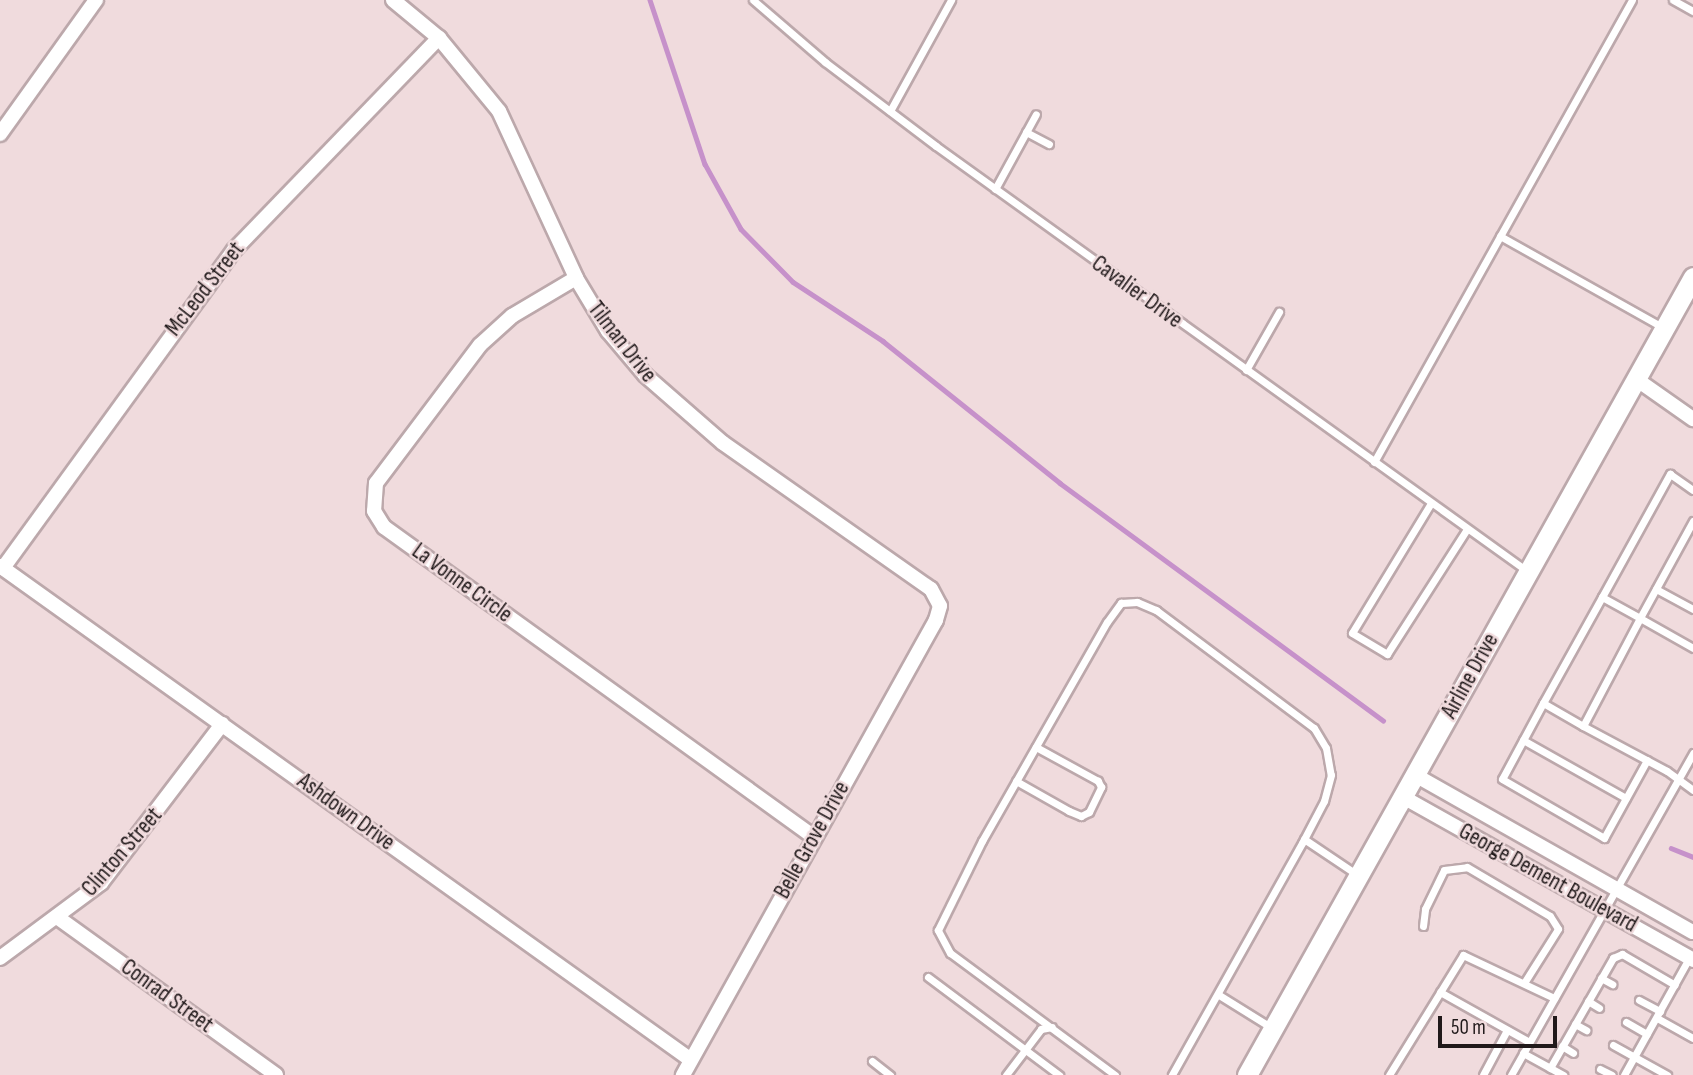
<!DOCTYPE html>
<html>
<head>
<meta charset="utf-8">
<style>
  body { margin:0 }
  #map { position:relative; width:1693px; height:1075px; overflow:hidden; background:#f0dbdd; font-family:"Sofia Sans Condensed",sans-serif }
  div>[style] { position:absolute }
  .stream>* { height:4.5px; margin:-2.25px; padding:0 2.25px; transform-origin:2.25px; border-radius:2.25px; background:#c691ca }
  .roads { filter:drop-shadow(2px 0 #bca8ab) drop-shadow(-2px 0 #bca8ab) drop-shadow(0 2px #bca8ab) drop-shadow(0 -2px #bca8ab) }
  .lane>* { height:7px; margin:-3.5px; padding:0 3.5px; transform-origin:3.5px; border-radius:3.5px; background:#fff }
  .street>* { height:14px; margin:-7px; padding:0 7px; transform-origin:7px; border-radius:7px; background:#fff }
  .secondary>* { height:19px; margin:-9.5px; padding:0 9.5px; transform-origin:9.5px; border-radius:9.5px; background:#fff }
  span { translate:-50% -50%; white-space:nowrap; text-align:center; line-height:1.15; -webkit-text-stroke:5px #f0dbdd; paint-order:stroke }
  .street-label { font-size:23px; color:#20191a }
  .scale { position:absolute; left:1438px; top:1016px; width:119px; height:32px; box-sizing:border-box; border:4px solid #20191a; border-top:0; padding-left:9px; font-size:21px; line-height:24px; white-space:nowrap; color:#20191a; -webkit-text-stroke:5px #f0dbdd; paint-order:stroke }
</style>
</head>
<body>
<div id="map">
  <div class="stream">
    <i style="left:650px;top:0;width:173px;rotate:71.5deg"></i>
    <i style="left:705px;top:164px;width:74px;rotate:61deg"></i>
    <i style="left:741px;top:229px;width:74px;rotate:45.5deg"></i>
    <i style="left:793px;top:282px;width:108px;rotate:33.2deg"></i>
    <i style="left:883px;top:341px;width:227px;rotate:38.7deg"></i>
    <i style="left:1060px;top:483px;width:401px;rotate:36.3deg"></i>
    <i style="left:1671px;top:848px;width:24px;rotate:22deg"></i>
  </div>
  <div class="roads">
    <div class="lane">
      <i style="left:753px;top:0;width:95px;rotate:40.7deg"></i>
      <i style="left:825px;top:62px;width:139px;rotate:37.1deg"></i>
      <i style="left:936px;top:146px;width:728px;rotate:35.72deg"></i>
      <i style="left:1673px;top:0;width:23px;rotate:29deg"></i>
      <i style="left:890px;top:111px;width:127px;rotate:-61.2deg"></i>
      <i style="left:1026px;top:132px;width:26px;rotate:28deg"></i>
      <i style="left:995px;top:189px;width:85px;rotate:-61.3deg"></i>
      <i style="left:1500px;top:236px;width:188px;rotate:29.3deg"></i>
      <i style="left:1246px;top:370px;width:67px;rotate:-60.4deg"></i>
      <i style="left:1374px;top:462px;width:529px;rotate:-60.82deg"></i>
      <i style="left:1431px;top:503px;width:152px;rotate:121.3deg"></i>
      <i style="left:1352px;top:633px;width:41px;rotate:31deg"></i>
      <i style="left:1387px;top:654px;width:148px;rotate:-57.4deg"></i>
      <i style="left:1693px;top:521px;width:111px;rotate:118.7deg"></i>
      <i style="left:1640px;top:618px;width:61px;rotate:29.5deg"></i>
      <i style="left:1656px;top:589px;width:42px;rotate:28.4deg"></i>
      <i style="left:1602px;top:597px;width:141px;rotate:-61.1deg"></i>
      <i style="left:1670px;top:474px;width:28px;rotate:35deg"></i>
      <i style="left:1543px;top:703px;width:86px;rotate:118.3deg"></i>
      <i style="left:1502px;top:779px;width:118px;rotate:30deg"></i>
      <i style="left:1604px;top:838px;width:89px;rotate:-61.1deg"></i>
      <i style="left:1583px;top:726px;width:46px;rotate:-150.1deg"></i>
      <i style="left:1543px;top:703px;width:121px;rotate:-60.9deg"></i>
      <i style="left:1602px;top:597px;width:43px;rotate:28.9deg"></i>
      <i style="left:1640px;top:618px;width:122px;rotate:117.8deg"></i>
      <i style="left:1583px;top:726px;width:95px;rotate:28.2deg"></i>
      <i style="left:1667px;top:771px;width:32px;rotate:36deg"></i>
      <i style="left:1523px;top:740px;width:118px;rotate:29.4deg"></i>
      <i style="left:1016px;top:781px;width:61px;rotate:29.5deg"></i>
      <i style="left:1069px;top:811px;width:13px;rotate:23deg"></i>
      <i style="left:1081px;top:816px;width:9px;rotate:-27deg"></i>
      <i style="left:1089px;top:812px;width:28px;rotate:-64deg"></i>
      <i style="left:1101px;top:787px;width:7px;rotate:-117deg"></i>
      <i style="left:1098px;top:781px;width:71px;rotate:-151.3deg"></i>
      <i style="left:1304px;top:839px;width:63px;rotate:33.9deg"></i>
      <i style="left:1423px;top:926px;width:17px;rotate:-83deg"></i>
      <i style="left:1425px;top:909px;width:43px;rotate:-64deg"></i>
      <i style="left:1444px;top:870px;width:23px;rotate:-7deg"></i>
      <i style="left:1467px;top:867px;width:96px;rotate:30.6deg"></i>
      <i style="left:1550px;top:916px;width:15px;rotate:58deg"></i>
      <i style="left:1558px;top:929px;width:64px;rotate:122.2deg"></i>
      <i style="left:928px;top:977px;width:164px;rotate:36.8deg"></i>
      <i style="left:1601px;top:978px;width:13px;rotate:29deg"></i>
      <i style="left:1440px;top:992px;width:102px;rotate:29.3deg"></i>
      <i style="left:1219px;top:995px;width:62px;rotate:31.9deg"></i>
      <i style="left:1639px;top:1000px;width:24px;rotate:28deg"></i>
      <i style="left:1588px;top:1001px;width:13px;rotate:32deg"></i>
      <i style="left:1657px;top:1018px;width:41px;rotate:29.1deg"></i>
      <i style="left:1626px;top:1022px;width:24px;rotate:30deg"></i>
      <i style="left:1575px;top:1024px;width:13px;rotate:29deg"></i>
      <i style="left:1613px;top:1045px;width:62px;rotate:29.1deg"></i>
      <i style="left:1562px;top:1046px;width:13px;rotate:32deg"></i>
      <i style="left:1523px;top:1053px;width:46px;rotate:28.8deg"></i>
      <i style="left:872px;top:1061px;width:23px;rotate:38deg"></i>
      <i style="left:1550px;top:1068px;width:127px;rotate:-60.2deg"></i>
      <i style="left:1613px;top:958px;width:10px;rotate:-24deg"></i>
      <i style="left:1622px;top:954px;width:61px;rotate:30.3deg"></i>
      <i style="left:1600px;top:1069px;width:13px;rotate:27deg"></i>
      <i style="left:1006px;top:1075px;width:58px;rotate:-52.7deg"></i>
      <i style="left:1041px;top:1029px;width:11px;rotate:-10deg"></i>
      <i style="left:1115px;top:1075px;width:205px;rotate:-143.5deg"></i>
      <i style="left:950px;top:953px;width:26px;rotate:-118deg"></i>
      <i style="left:938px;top:930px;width:99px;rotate:-63.7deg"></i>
      <i style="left:982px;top:841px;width:252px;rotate:-60.3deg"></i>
      <i style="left:1107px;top:622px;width:24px;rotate:-54deg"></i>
      <i style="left:1121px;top:603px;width:16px;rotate:-4deg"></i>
      <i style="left:1137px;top:602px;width:21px;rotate:23deg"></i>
      <i style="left:1156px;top:610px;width:197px;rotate:36.8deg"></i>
      <i style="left:1314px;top:728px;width:23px;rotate:59deg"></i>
      <i style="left:1326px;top:748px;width:27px;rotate:80deg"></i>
      <i style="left:1331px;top:775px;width:27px;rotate:105deg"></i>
      <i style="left:1324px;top:801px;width:47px;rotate:117.6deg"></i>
      <i style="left:1302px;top:843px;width:266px;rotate:119.3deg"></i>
      <i style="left:1389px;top:1075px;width:141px;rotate:-58.3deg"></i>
      <i style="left:1463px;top:955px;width:101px;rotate:25.3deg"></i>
      <i style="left:1483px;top:1075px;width:51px;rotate:-61.9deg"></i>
      <i style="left:1511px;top:1075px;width:370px;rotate:-60.5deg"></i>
      <i style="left:1624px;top:1075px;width:134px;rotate:-60.9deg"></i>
    </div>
    <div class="street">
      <i style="left:393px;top:0;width:60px;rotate:39.6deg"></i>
      <i style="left:439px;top:38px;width:94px;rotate:50.6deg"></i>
      <i style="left:499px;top:111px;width:184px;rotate:65.2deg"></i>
      <i style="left:576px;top:278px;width:62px;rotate:58.9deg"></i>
      <i style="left:608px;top:331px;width:57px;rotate:49.9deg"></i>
      <i style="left:645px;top:375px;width:103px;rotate:41.1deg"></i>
      <i style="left:723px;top:443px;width:254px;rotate:35.1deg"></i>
      <i style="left:931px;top:589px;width:19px;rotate:62deg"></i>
      <i style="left:940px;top:606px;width:15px;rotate:106deg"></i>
      <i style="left:936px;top:620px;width:521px;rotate:119.08deg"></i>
      <i style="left:0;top:134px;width:165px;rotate:-54.4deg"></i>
      <i style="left:576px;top:278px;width:74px;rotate:149.3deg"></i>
      <i style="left:512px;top:316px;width:43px;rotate:137.8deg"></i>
      <i style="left:480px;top:345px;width:173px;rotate:127deg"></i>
      <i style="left:376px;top:483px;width:28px;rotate:94deg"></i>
      <i style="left:374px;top:511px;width:19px;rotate:58deg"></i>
      <i style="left:384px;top:527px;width:530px;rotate:35.79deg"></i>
      <i style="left:1636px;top:379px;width:70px;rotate:35.1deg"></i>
      <i style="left:0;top:566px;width:849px;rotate:35.56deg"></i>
      <i style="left:3px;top:568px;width:393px;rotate:-54deg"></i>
      <i style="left:234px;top:250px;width:295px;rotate:-46deg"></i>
      <i style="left:1415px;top:775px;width:319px;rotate:29.5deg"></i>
      <i style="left:1403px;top:797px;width:333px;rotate:29.3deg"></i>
      <i style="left:57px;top:917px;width:270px;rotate:35.8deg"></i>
      <i style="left:0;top:958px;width:126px;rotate:-36.6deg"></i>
      <i style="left:101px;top:883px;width:200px;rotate:-52.7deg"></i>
    </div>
    <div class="secondary">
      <i style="left:1247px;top:1075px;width:914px;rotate:-60.8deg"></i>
    </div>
  </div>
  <div class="street-label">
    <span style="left:205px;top:289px;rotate:-52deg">McLeod Street</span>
    <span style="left:1137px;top:292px;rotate:36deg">Cavalier Drive</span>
    <span style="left:622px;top:342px;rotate:52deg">Tilman Drive</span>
    <span style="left:462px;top:583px;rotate:36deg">La Vonne Circle</span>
    <span style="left:1470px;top:676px;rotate:-61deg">Airline Drive</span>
    <span style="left:346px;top:812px;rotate:36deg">Ashdown Drive</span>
    <span style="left:812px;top:840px;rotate:-61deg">Belle Grove Drive</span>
    <span style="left:122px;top:852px;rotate:-49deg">Clinton Street</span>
    <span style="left:1548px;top:878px;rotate:29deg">George Dement Boulevard</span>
    <span style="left:167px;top:996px;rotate:36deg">Conrad Street</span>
  </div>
  <div class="scale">50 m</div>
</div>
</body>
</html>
